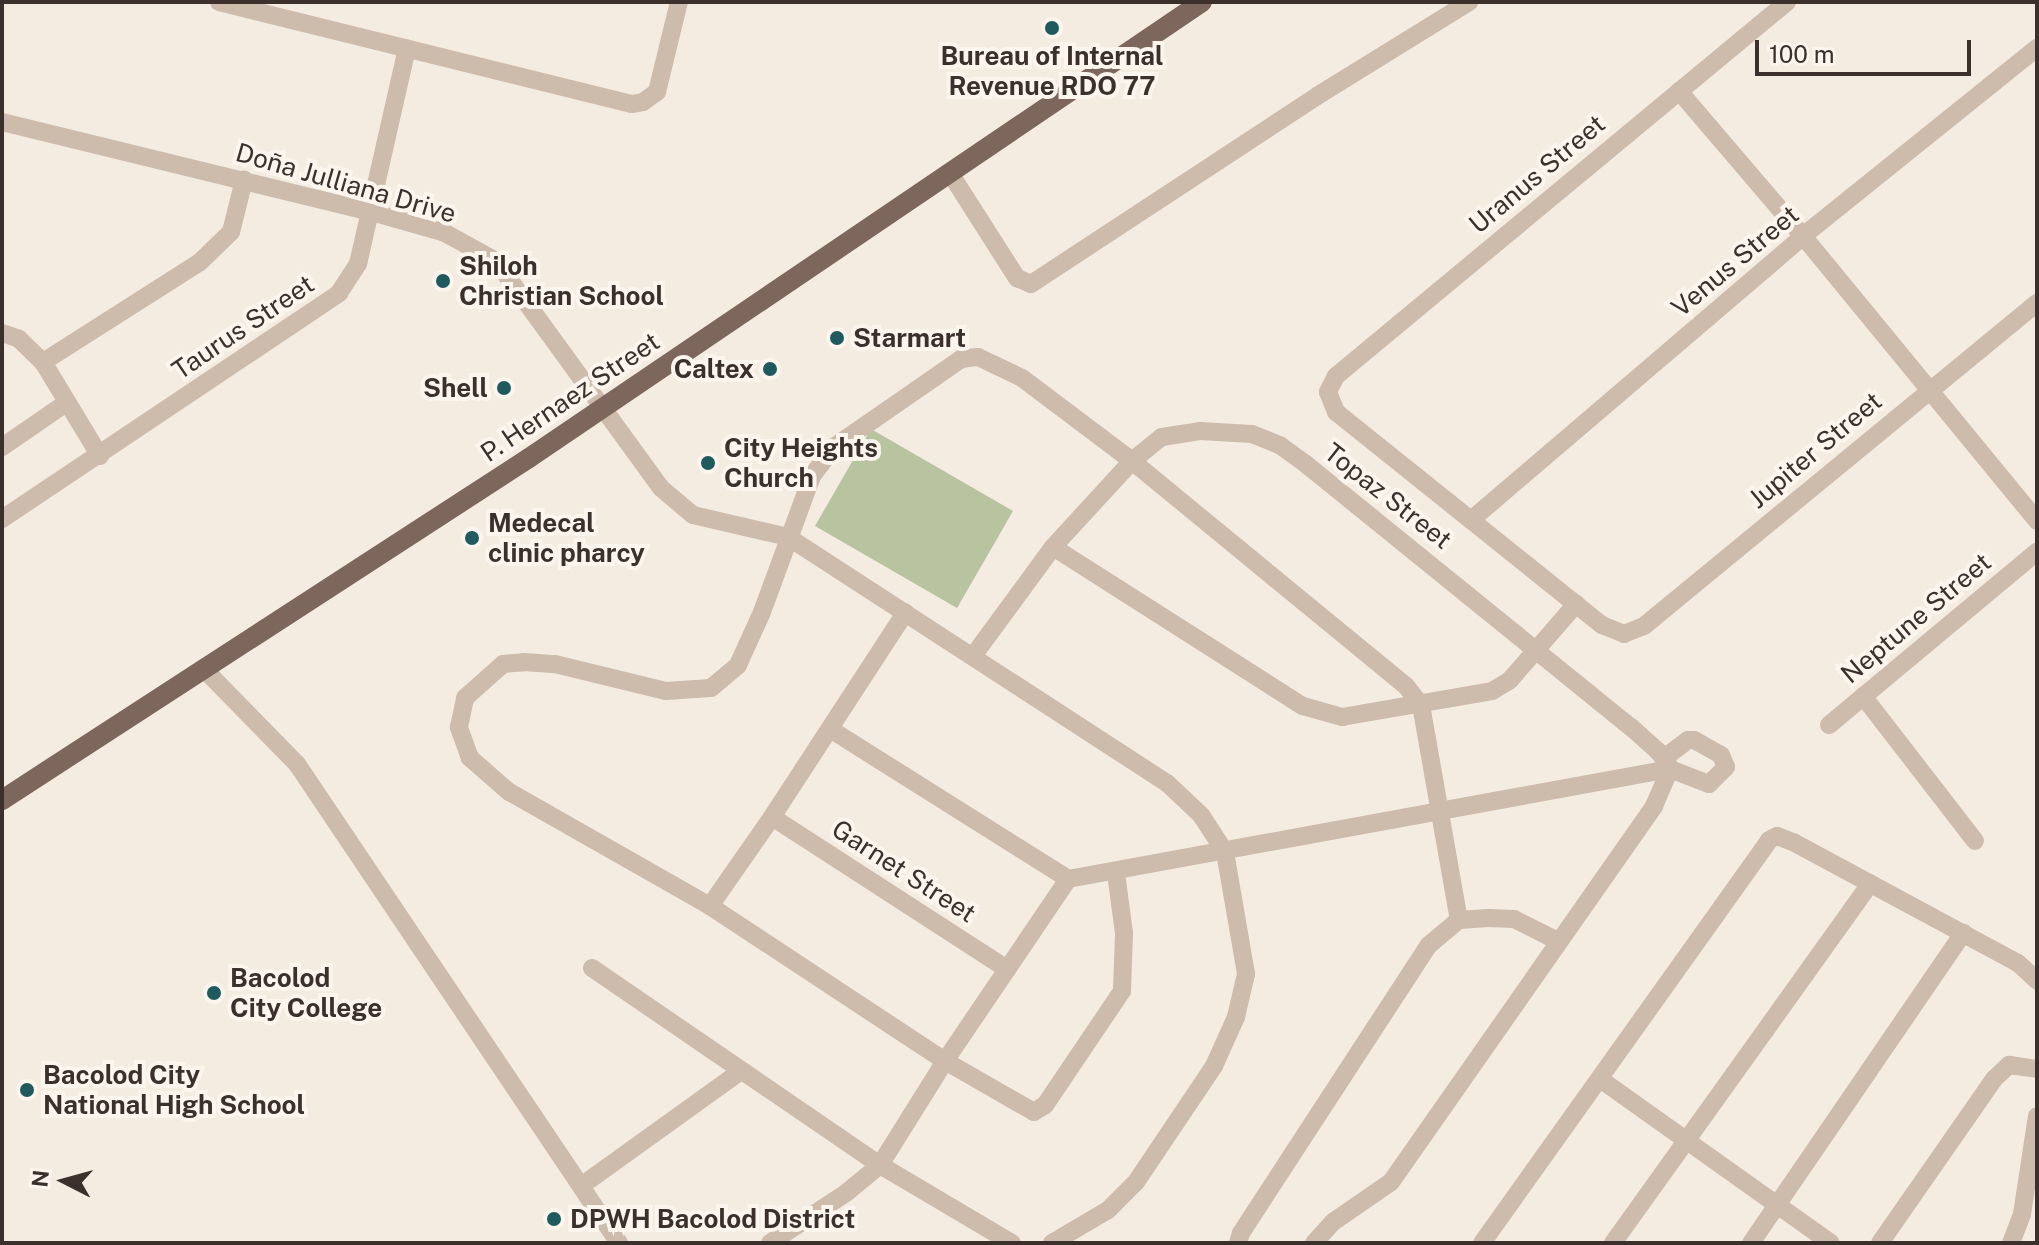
<!DOCTYPE html>
<html>
<head>
<meta charset="utf-8">
<style>
  body { margin:0 }
  #map { position:relative; width:2039px; height:1245px; overflow:hidden; background:#f4ebe1; font-family:"Public Sans",sans-serif }
  div>[style] { position:absolute }
  .green>* { inset:0; background:#b8c4a0; transform-origin:0 0 }
  .minor>* { height:18px; margin:-9px; padding:0 9px; transform-origin:9px; border-radius:9px; background:#cdbbac }
  .major>* { height:20px; margin:-10px; padding:0 10px; transform-origin:10px; border-radius:10px; background:#7d675c }
  .dots>* { width:22px; height:22px; translate:-50% -50%; box-sizing:border-box; border:4px solid #fbf5ee; border-radius:50% }
  span { translate:-50% -50%; white-space:nowrap; text-align:center; line-height:1.15; -webkit-text-stroke:8px #fbf5ee; paint-order:stroke }
  .poi-label { font-size:26px; color:#3b302b; font-weight:700 }
  .left { translate:0 -50%; text-align:left }
  .right { translate:-100% -50%; text-align:right }
  .street-label { font-size:26px; color:#3b302b }
  .frame { position:absolute; inset:0; border:4px solid #3b302b; pointer-events:none }
  .north { position:absolute; left:24px; top:1141px; width:80px; height:80px; -webkit-text-stroke:6px #fbf5ee; paint-order:stroke; rotate:276deg; font-size:22px; font-weight:700; line-height:32px; text-align:center; color:#3b302b }
  .north::after { content:''; display:block; margin:auto; width:28px; height:36px; background:#3b302b; clip-path:polygon(50% 0,100% 100%,50% 72%,0 100%) }
  .scale { position:absolute; left:1755px; top:40px; width:216px; height:36px; box-sizing:border-box; border:4px solid #3b302b; border-top:0; padding-left:10px; font-size:24px; line-height:28px; white-space:nowrap; color:#3b302b; -webkit-text-stroke:6px #fbf5ee; paint-order:stroke }
</style>
</head>
<body>
<div id="map">
  <div class="green">
    <i style="left:871px;top:429px;width:164px;height:112px;rotate:30deg"></i>
  </div>
  <div class="minor">
    <i style="left:219px;top:2px;width:425px;rotate:13.9deg"></i>
    <i style="left:632px;top:104px;width:11px;rotate:-10deg"></i>
    <i style="left:643px;top:102px;width:17px;rotate:-36deg"></i>
    <i style="left:657px;top:92px;width:93px;rotate:-76.3deg"></i>
    <i style="left:1787px;top:2px;width:586px;rotate:140.33deg"></i>
    <i style="left:1336px;top:376px;width:18px;rotate:117deg"></i>
    <i style="left:1328px;top:392px;width:22px;rotate:68deg"></i>
    <i style="left:1336px;top:412px;width:341px;rotate:38.7deg"></i>
    <i style="left:1602px;top:625px;width:24px;rotate:22deg"></i>
    <i style="left:1624px;top:634px;width:22px;rotate:-22deg"></i>
    <i style="left:1644px;top:626px;width:509px;rotate:-39.42deg"></i>
    <i style="left:1679px;top:91px;width:191px;rotate:49.5deg"></i>
    <i style="left:1803px;top:236px;width:369px;rotate:50.6deg"></i>
    <i style="left:2px;top:122px;width:381px;rotate:13.7deg"></i>
    <i style="left:372px;top:212px;width:76px;rotate:16deg"></i>
    <i style="left:445px;top:233px;width:58px;rotate:28.8deg"></i>
    <i style="left:496px;top:261px;width:281px;rotate:54deg"></i>
    <i style="left:661px;top:488px;width:42px;rotate:40.2deg"></i>
    <i style="left:693px;top:515px;width:98px;rotate:13deg"></i>
    <i style="left:788px;top:537px;width:452px;rotate:33deg"></i>
    <i style="left:1167px;top:783px;width:47px;rotate:43.3deg"></i>
    <i style="left:1201px;top:815px;width:44px;rotate:57deg"></i>
    <i style="left:1225px;top:852px;width:124px;rotate:80.2deg"></i>
    <i style="left:1246px;top:974px;width:44px;rotate:103.1deg"></i>
    <i style="left:1236px;top:1017px;width:54px;rotate:114.2deg"></i>
    <i style="left:1214px;top:1066px;width:140px;rotate:123.9deg"></i>
    <i style="left:1136px;top:1182px;width:40px;rotate:135deg"></i>
    <i style="left:1108px;top:1210px;width:65px;rotate:149.5deg"></i>
    <i style="left:950px;top:173px;width:125px;rotate:57.5deg"></i>
    <i style="left:1017px;top:278px;width:15px;rotate:23deg"></i>
    <i style="left:1031px;top:284px;width:342px;rotate:-33.3deg"></i>
    <i style="left:1317px;top:96px;width:179px;rotate:-31.7deg"></i>
    <i style="left:2px;top:333px;width:18px;rotate:19deg"></i>
    <i style="left:19px;top:339px;width:33px;rotate:44deg"></i>
    <i style="left:43px;top:362px;width:110px;rotate:58.8deg"></i>
    <i style="left:43px;top:362px;width:186px;rotate:-32.5deg"></i>
    <i style="left:200px;top:262px;width:43px;rotate:-44.1deg"></i>
    <i style="left:231px;top:232px;width:54px;rotate:-76deg"></i>
    <i style="left:2px;top:447px;width:78px;rotate:-34.5deg"></i>
    <i style="left:2px;top:519px;width:406px;rotate:-33.8deg"></i>
    <i style="left:339px;top:293px;width:35px;rotate:-57deg"></i>
    <i style="left:358px;top:264px;width:221px;rotate:-77.2deg"></i>
    <i style="left:1471px;top:520px;width:437px;rotate:-40.5deg"></i>
    <i style="left:1803px;top:236px;width:300px;rotate:-38.8deg"></i>
    <i style="left:1053px;top:547px;width:296px;rotate:32.5deg"></i>
    <i style="left:1303px;top:706px;width:41px;rotate:15.8deg"></i>
    <i style="left:1342px;top:717px;width:152px;rotate:-9.8deg"></i>
    <i style="left:1492px;top:691px;width:21px;rotate:-31deg"></i>
    <i style="left:1510px;top:680px;width:101px;rotate:-49deg"></i>
    <i style="left:973px;top:656px;width:135px;rotate:-53.7deg"></i>
    <i style="left:1053px;top:547px;width:117px;rotate:-47.4deg"></i>
    <i style="left:1132px;top:461px;width:38px;rotate:-39deg"></i>
    <i style="left:1162px;top:437px;width:38px;rotate:-9deg"></i>
    <i style="left:1200px;top:431px;width:52px;rotate:3.3deg"></i>
    <i style="left:1252px;top:434px;width:31px;rotate:22deg"></i>
    <i style="left:1281px;top:446px;width:32px;rotate:36deg"></i>
    <i style="left:1307px;top:465px;width:417px;rotate:39deg"></i>
    <i style="left:1631px;top:727px;width:36px;rotate:42deg"></i>
    <i style="left:1658px;top:751px;width:19px;rotate:54deg"></i>
    <i style="left:203px;top:668px;width:134px;rotate:45.6deg"></i>
    <i style="left:297px;top:764px;width:577px;rotate:56.09deg"></i>
    <i style="left:1863px;top:696px;width:183px;rotate:52.3deg"></i>
    <i style="left:1829px;top:725px;width:271px;rotate:-39.8deg"></i>
    <i style="left:830px;top:729px;width:281px;rotate:32.2deg"></i>
    <i style="left:1068px;top:879px;width:612px;rotate:-10.36deg"></i>
    <i style="left:1670px;top:769px;width:42px;rotate:21deg"></i>
    <i style="left:1709px;top:784px;width:24px;rotate:-45deg"></i>
    <i style="left:1726px;top:767px;width:13px;rotate:-113deg"></i>
    <i style="left:1721px;top:755px;width:31px;rotate:-151deg"></i>
    <i style="left:1694px;top:740px;width:6px;rotate:180deg"></i>
    <i style="left:1688px;top:740px;width:30px;rotate:143deg"></i>
    <i style="left:772px;top:817px;width:280px;rotate:32.9deg"></i>
    <i style="left:1116px;top:873px;width:61px;rotate:82.4deg"></i>
    <i style="left:1124px;top:933px;width:58px;rotate:92deg"></i>
    <i style="left:1122px;top:991px;width:138px;rotate:124deg"></i>
    <i style="left:1045px;top:1105px;width:13px;rotate:148deg"></i>
    <i style="left:1034px;top:1112px;width:103px;rotate:-150.2deg"></i>
    <i style="left:945px;top:1061px;width:282px;rotate:-146.6deg"></i>
    <i style="left:710px;top:906px;width:231px;rotate:-150.4deg"></i>
    <i style="left:509px;top:792px;width:52px;rotate:-138.9deg"></i>
    <i style="left:470px;top:758px;width:33px;rotate:-110deg"></i>
    <i style="left:459px;top:727px;width:30px;rotate:-78deg"></i>
    <i style="left:465px;top:698px;width:51px;rotate:-41.8deg"></i>
    <i style="left:503px;top:664px;width:21px;rotate:-5deg"></i>
    <i style="left:524px;top:662px;width:31px;rotate:4deg"></i>
    <i style="left:555px;top:664px;width:114px;rotate:13.7deg"></i>
    <i style="left:666px;top:691px;width:45px;rotate:-3.8deg"></i>
    <i style="left:711px;top:688px;width:35px;rotate:-40deg"></i>
    <i style="left:738px;top:665px;width:58px;rotate:-65.6deg"></i>
    <i style="left:762px;top:612px;width:145px;rotate:-69.8deg"></i>
    <i style="left:812px;top:476px;width:36px;rotate:-53deg"></i>
    <i style="left:834px;top:447px;width:155px;rotate:-34.7deg"></i>
    <i style="left:961px;top:359px;width:17px;rotate:-7deg"></i>
    <i style="left:978px;top:357px;width:49px;rotate:25.5deg"></i>
    <i style="left:1022px;top:378px;width:138px;rotate:37deg"></i>
    <i style="left:1132px;top:461px;width:355px;rotate:39.4deg"></i>
    <i style="left:1406px;top:686px;width:24px;rotate:52deg"></i>
    <i style="left:1421px;top:705px;width:218px;rotate:80deg"></i>
    <i style="left:710px;top:906px;width:108px;rotate:-55.1deg"></i>
    <i style="left:772px;top:817px;width:244px;rotate:-56.9deg"></i>
    <i style="left:592px;top:968px;width:349px;rotate:34.4deg"></i>
    <i style="left:880px;top:1165px;width:153px;rotate:30.6deg"></i>
    <i style="left:1600px;top:1079px;width:283px;rotate:35.4deg"></i>
    <i style="left:581px;top:1186px;width:197px;rotate:-35.7deg"></i>
    <i style="left:770px;top:1243px;width:91px;rotate:-33.3deg"></i>
    <i style="left:846px;top:1193px;width:44px;rotate:-39.5deg"></i>
    <i style="left:880px;top:1165px;width:123px;rotate:-58deg"></i>
    <i style="left:945px;top:1061px;width:220px;rotate:-55.9deg"></i>
    <i style="left:1238px;top:1243px;width:10px;rotate:-73deg"></i>
    <i style="left:1241px;top:1233px;width:344px;rotate:-56.9deg"></i>
    <i style="left:1429px;top:945px;width:39px;rotate:-40deg"></i>
    <i style="left:1459px;top:920px;width:29px;rotate:-4deg"></i>
    <i style="left:1488px;top:918px;width:26px;rotate:2deg"></i>
    <i style="left:1514px;top:919px;width:49px;rotate:26.6deg"></i>
    <i style="left:1314px;top:1243px;width:28px;rotate:-48deg"></i>
    <i style="left:1333px;top:1222px;width:70px;rotate:-34.6deg"></i>
    <i style="left:1391px;top:1182px;width:459px;rotate:-55deg"></i>
    <i style="left:1654px;top:806px;width:40px;rotate:-66.6deg"></i>
    <i style="left:1482px;top:1243px;width:495px;rotate:-54.5deg"></i>
    <i style="left:1769px;top:840px;width:9px;rotate:-27deg"></i>
    <i style="left:1777px;top:836px;width:17px;rotate:21deg"></i>
    <i style="left:1793px;top:842px;width:255px;rotate:28.3deg"></i>
    <i style="left:2018px;top:963px;width:26px;rotate:43deg"></i>
    <i style="left:1613px;top:1243px;width:442px;rotate:-54.4deg"></i>
    <i style="left:1751px;top:1243px;width:376px;rotate:-55.6deg"></i>
    <i style="left:1880px;top:1243px;width:200px;rotate:-55.2deg"></i>
    <i style="left:1994px;top:1079px;width:21px;rotate:-43deg"></i>
    <i style="left:2009px;top:1065px;width:28px;rotate:8deg"></i>
    <i style="left:2011px;top:1243px;width:31px;rotate:-69deg"></i>
    <i style="left:2022px;top:1214px;width:99px;rotate:-81.3deg"></i>
  </div>
  <div class="major">
    <i style="left:2px;top:800px;width:628px;rotate:-32.98deg"></i>
    <i style="left:529px;top:458px;width:813px;rotate:-34.12deg"></i>
  </div>
  <div class="dots">
    <i style="left:1052px;top:28px;background:#1f5a5e"></i>
    <i style="left:443px;top:281px;background:#1f5a5e"></i>
    <i style="left:837px;top:338px;background:#1f5a5e"></i>
    <i style="left:770px;top:369px;background:#1f5a5e"></i>
    <i style="left:504px;top:388px;background:#1f5a5e"></i>
    <i style="left:708px;top:463px;background:#1f5a5e"></i>
    <i style="left:472px;top:538px;background:#1f5a5e"></i>
    <i style="left:214px;top:993px;background:#1f5a5e"></i>
    <i style="left:27px;top:1090px;background:#1f5a5e"></i>
    <i style="left:554px;top:1219px;background:#1f5a5e"></i>
  </div>
  <div class="poi-label">
    <span style="left:1052px;top:71px">Bureau of Internal<br>Revenue RDO 77</span>
    <span class="left" style="left:459px;top:281px">Shiloh<br>Christian School</span>
    <span class="left" style="left:853px;top:338px">Starmart</span>
    <span class="right" style="left:754px;top:369px">Caltex</span>
    <span class="right" style="left:488px;top:388px">Shell</span>
    <span class="left" style="left:724px;top:463px">City Heights<br>Church</span>
    <span class="left" style="left:488px;top:538px">Medecal<br>clinic pharcy</span>
    <span class="left" style="left:230px;top:993px">Bacolod<br>City College</span>
    <span class="left" style="left:43px;top:1090px">Bacolod City<br>National High School</span>
    <span class="left" style="left:570px;top:1219px">DPWH Bacolod District</span>
  </div>
  <div class="street-label">
    <span style="left:1537px;top:174px;rotate:-40deg">Uranus Street</span>
    <span style="left:346px;top:183px;rotate:16deg">Doña Julliana Drive</span>
    <span style="left:1735px;top:261px;rotate:-40deg">Venus Street</span>
    <span style="left:243px;top:327px;rotate:-34deg">Taurus Street</span>
    <span style="left:570px;top:397px;rotate:-34deg">P. Hernaez Street</span>
    <span style="left:1815px;top:450px;rotate:-40deg">Jupiter Street</span>
    <span style="left:1388px;top:496px;rotate:38deg">Topaz Street</span>
    <span style="left:1916px;top:618px;rotate:-40deg">Neptune Street</span>
    <span style="left:904px;top:871px;rotate:33deg">Garnet Street</span>
  </div>
  <div class="frame"></div>
  <div class="north">N</div>
  <div class="scale">100 m</div>
</div>
</body>
</html>
